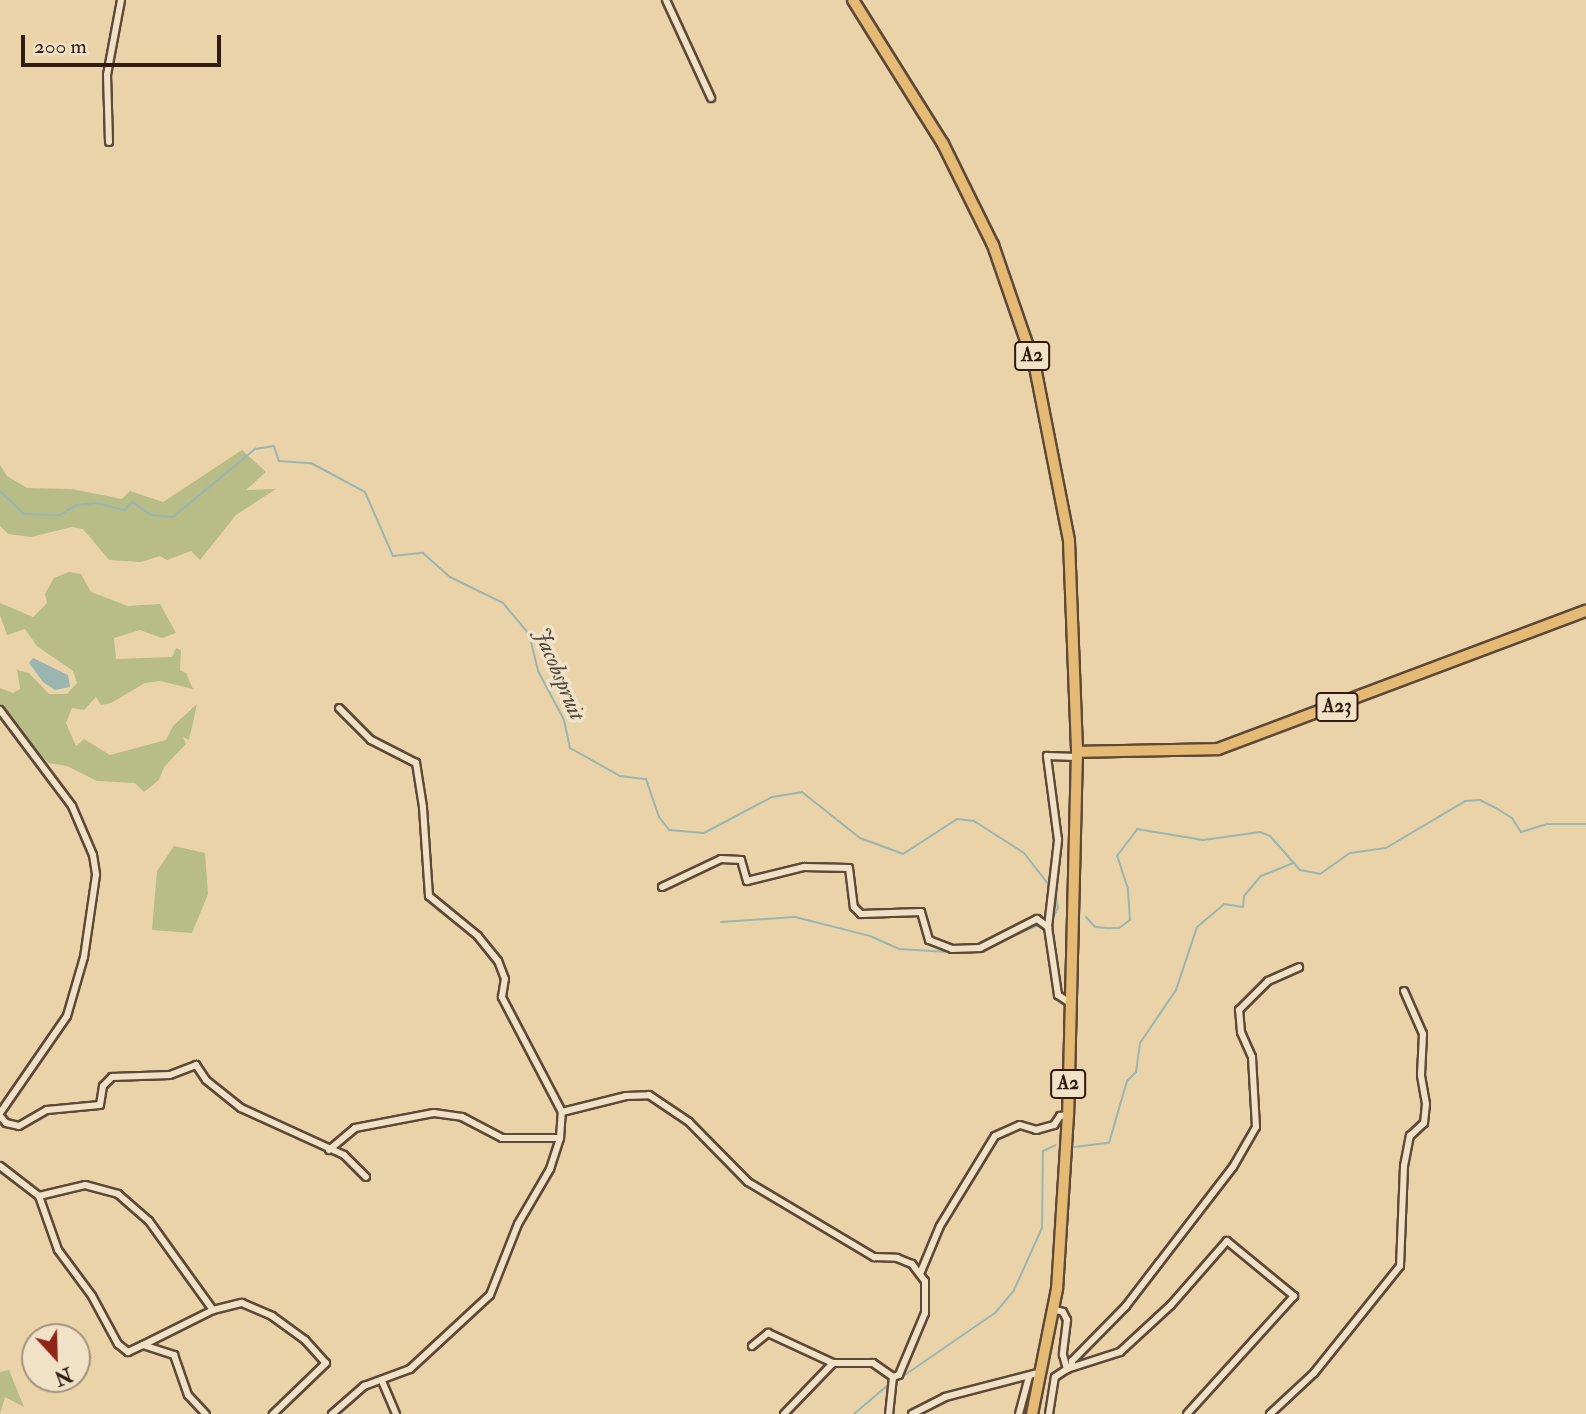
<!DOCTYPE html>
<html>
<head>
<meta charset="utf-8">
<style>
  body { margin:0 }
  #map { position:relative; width:1586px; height:1414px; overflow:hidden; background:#ead3a9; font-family:"IM FELL Double Pica",serif }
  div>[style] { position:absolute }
  .green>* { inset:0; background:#b8bc87 }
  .water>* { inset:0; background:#9ab6b1 }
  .stream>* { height:2px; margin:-1px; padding:0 1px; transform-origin:1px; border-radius:1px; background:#9ab6b1 }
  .roads { filter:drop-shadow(2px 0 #5e4837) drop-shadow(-2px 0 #5e4837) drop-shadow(0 2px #5e4837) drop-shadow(0 -2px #5e4837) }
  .street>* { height:6px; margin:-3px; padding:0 3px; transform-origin:3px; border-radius:3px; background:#f1e2c7 }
  .primary>* { height:10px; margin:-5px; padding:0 5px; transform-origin:5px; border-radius:5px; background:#e5ba74 }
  span { translate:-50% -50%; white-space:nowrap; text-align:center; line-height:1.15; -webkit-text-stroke:7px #f1e2c7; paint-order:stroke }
  .shield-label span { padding:2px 5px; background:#f1e2c7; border:2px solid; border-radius:5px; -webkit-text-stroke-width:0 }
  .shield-label { font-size:19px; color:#301a11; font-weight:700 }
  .water-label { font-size:23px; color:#504941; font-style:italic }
  .north { position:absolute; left:21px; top:1323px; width:70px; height:70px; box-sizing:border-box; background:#f1e2c7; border:2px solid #a4927e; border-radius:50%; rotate:158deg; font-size:19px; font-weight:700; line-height:28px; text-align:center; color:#301a11 }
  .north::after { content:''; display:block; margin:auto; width:24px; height:32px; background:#8f2418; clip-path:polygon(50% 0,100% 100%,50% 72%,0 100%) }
  .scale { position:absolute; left:21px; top:35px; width:200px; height:32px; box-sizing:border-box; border:4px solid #301a11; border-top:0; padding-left:9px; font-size:21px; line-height:24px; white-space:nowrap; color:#301a11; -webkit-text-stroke:5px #f1e2c7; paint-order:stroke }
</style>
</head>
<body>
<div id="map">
  <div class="green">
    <i style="clip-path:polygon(242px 450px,266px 472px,246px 490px,276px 489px,236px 515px,200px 560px,191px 551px,167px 560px,160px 556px,141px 562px,109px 560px,83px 529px,72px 527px,31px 537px,8px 534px,0 526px,0 465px,7px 476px,27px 488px,72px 489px,122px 499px,130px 491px,163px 502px)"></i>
    <i style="clip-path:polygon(69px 572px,81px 574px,91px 592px,128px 606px,160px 604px,176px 633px,162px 638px,140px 630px,114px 638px,116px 659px,172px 657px,176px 648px,181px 650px,180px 670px,186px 673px,193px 689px,160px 681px,145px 683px,111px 703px,101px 705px,96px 697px,84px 710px,72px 708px,66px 723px,76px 746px,84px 739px,110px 755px,166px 740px,173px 726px,197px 704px,189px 740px,183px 737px,186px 744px,164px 767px,159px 780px,144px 792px,135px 783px,97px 781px,67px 766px,49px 763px,28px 747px,0 706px,0 688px,13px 693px,20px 689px,17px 670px,29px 673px,49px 694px,67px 694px,77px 683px,73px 671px,37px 646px,25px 629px,7px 635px,0 615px,0 603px,33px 617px,47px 603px,45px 594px,54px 578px)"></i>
    <i style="clip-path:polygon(174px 846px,205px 853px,208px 894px,192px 933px,152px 930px,157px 871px)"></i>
    <i style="clip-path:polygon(9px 1370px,24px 1407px,5px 1397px,0 1414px,0 1372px)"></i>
  </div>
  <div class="water">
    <i style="clip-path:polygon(33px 658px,68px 675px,70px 687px,55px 690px,43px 682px,29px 663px)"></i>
  </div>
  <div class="stream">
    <i style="left:0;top:491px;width:33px;rotate:44deg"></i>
    <i style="left:24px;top:514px;width:35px;rotate:2deg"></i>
    <i style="left:59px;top:515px;width:21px;rotate:-29deg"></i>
    <i style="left:77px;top:505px;width:19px;rotate:-6deg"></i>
    <i style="left:96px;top:503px;width:30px;rotate:14deg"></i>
    <i style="left:125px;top:510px;width:11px;rotate:-49deg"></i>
    <i style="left:132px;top:502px;width:23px;rotate:34deg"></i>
    <i style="left:151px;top:515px;width:22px;rotate:5deg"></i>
    <i style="left:173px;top:517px;width:107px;rotate:-39.7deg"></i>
    <i style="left:255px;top:449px;width:19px;rotate:-9deg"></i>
    <i style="left:274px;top:446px;width:16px;rotate:72deg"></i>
    <i style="left:279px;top:461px;width:32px;rotate:4deg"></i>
    <i style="left:311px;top:463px;width:61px;rotate:28.2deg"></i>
    <i style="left:365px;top:492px;width:70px;rotate:66.4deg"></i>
    <i style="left:393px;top:556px;width:30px;rotate:-6deg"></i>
    <i style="left:423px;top:553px;width:36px;rotate:42deg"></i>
    <i style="left:450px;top:577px;width:59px;rotate:26.1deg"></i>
    <i style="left:503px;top:603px;width:40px;rotate:50deg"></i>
    <i style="left:529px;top:634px;width:38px;rotate:76deg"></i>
    <i style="left:538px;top:671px;width:55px;rotate:62deg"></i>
    <i style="left:564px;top:720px;width:29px;rotate:78deg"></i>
    <i style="left:570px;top:748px;width:57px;rotate:29.2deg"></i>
    <i style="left:620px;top:776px;width:26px;rotate:7deg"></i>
    <i style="left:646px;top:779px;width:40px;rotate:71.1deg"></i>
    <i style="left:659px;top:817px;width:16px;rotate:52deg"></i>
    <i style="left:669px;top:830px;width:35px;rotate:5deg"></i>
    <i style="left:704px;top:833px;width:77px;rotate:-27.9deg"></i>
    <i style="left:772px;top:797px;width:30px;rotate:-9deg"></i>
    <i style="left:802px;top:792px;width:74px;rotate:38.4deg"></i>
    <i style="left:860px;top:838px;width:46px;rotate:20.4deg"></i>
    <i style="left:903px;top:854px;width:64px;rotate:-32.9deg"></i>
    <i style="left:957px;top:819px;width:17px;rotate:7deg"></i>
    <i style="left:974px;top:821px;width:59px;rotate:32.6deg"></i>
    <i style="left:1024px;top:853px;width:41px;rotate:52deg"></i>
    <i style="left:1053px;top:917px;width:10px;rotate:-61deg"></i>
    <i style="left:1058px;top:908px;width:16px;rotate:-101deg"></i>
    <i style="left:1086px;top:917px;width:13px;rotate:48deg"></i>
    <i style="left:1095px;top:927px;width:12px;rotate:5deg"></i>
    <i style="left:1107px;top:928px;width:12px"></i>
    <i style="left:1119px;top:928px;width:14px;rotate:-36deg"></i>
    <i style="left:1130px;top:920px;width:31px;rotate:-94deg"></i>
    <i style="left:1128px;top:889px;width:35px;rotate:-108deg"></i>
    <i style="left:1117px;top:856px;width:34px;rotate:-53deg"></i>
    <i style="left:1137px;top:829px;width:67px;rotate:9.5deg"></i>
    <i style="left:1203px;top:840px;width:58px;rotate:-8deg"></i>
    <i style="left:1260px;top:832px;width:11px;rotate:22deg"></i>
    <i style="left:1270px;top:836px;width:45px;rotate:48.6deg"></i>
    <i style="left:1300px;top:870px;width:20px;rotate:11deg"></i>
    <i style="left:1320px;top:874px;width:37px;rotate:-35deg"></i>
    <i style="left:1350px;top:853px;width:36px;rotate:-8deg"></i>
    <i style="left:1386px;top:848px;width:92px;rotate:-30.7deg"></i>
    <i style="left:1465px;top:801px;width:15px;rotate:-4deg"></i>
    <i style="left:1480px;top:800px;width:18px;rotate:27deg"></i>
    <i style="left:1496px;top:808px;width:19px;rotate:32deg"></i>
    <i style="left:1512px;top:818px;width:17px;rotate:57deg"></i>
    <i style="left:1521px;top:832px;width:28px;rotate:-17deg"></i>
    <i style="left:1548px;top:824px;width:38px"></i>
    <i style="left:721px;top:922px;width:74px;rotate:-3.9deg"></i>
    <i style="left:795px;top:917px;width:77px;rotate:14.2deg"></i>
    <i style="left:870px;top:936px;width:32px;rotate:24deg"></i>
    <i style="left:899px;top:949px;width:50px;rotate:3.4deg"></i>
    <i style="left:999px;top:942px;width:43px;rotate:-23deg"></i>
    <i style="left:1074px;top:1147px;width:35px;rotate:-7deg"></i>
    <i style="left:1109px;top:1143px;width:65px;rotate:-73.8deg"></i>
    <i style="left:1127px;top:1081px;width:13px;rotate:-45deg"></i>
    <i style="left:1136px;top:1072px;width:29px;rotate:-82deg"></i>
    <i style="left:1140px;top:1043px;width:64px;rotate:-55.8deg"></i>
    <i style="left:1176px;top:990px;width:66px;rotate:-71.6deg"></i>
    <i style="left:1197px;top:927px;width:35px;rotate:-40deg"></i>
    <i style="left:1224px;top:904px;width:19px;rotate:9deg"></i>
    <i style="left:1243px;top:907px;width:11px;rotate:-85deg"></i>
    <i style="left:1244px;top:896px;width:26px;rotate:-50deg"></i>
    <i style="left:1261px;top:876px;width:35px;rotate:-22deg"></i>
    <i style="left:896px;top:1381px;width:120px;rotate:-34.5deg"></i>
    <i style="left:995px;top:1313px;width:30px;rotate:-50deg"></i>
    <i style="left:1014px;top:1290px;width:68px;rotate:-65.7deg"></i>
    <i style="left:1042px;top:1228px;width:77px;rotate:-89.3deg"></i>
    <i style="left:1043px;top:1151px;width:14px;rotate:-25deg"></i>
    <i style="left:854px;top:1414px;width:45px;rotate:-40.5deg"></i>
  </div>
  <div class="roads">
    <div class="street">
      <i style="left:666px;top:0;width:108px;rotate:65.3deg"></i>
      <i style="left:109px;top:142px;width:67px;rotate:-91.7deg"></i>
      <i style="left:107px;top:75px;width:76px;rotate:-79.4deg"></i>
      <i style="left:0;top:710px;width:120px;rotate:53.1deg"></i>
      <i style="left:72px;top:806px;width:53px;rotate:66.8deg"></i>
      <i style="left:93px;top:855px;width:20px;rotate:81deg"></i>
      <i style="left:96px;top:875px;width:83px;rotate:98.3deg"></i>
      <i style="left:84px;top:957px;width:61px;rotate:106.1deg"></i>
      <i style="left:67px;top:1016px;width:118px;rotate:124.6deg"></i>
      <i style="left:662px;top:887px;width:65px;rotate:-25.4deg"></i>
      <i style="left:721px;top:859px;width:20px;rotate:3deg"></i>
      <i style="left:741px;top:860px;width:22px;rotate:74deg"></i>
      <i style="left:747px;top:881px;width:59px;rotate:-13.8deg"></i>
      <i style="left:804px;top:867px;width:45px;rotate:1.3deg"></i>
      <i style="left:849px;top:868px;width:39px;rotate:83deg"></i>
      <i style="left:854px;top:907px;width:10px;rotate:45deg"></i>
      <i style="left:861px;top:914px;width:60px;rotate:-1.9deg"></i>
      <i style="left:921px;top:912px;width:29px;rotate:74deg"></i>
      <i style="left:929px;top:940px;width:25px;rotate:21deg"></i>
      <i style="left:952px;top:949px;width:28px;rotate:-2deg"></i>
      <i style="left:980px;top:948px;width:64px;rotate:-27deg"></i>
      <i style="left:1037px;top:919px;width:14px;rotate:36deg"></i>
      <i style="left:1048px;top:927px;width:69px;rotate:81.6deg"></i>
      <i style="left:1058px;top:995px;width:14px;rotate:34deg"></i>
      <i style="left:1048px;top:927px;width:88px;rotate:-83.4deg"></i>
      <i style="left:1058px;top:840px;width:85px;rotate:-97.5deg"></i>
      <i style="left:1047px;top:756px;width:30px;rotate:2deg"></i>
      <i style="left:562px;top:1112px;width:66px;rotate:-14deg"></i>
      <i style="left:626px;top:1096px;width:23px;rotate:-2deg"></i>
      <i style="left:649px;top:1095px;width:48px;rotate:34deg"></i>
      <i style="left:689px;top:1122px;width:84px;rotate:45.5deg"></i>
      <i style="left:748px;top:1182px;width:147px;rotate:30.8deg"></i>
      <i style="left:874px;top:1257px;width:23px;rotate:2deg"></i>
      <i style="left:897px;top:1258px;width:16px;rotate:22deg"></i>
      <i style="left:912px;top:1264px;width:21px;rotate:53deg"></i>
      <i style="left:925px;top:1281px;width:32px;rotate:90deg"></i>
      <i style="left:925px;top:1313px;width:67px;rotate:112.8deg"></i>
      <i style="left:899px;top:1375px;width:6px;rotate:162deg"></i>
      <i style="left:0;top:1116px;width:9px;rotate:49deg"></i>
      <i style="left:6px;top:1123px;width:13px;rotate:13deg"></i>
      <i style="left:19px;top:1126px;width:32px;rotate:-30deg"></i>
      <i style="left:47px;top:1110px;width:53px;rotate:-5.4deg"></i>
      <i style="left:100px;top:1105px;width:19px;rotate:-81deg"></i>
      <i style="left:103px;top:1086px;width:13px;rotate:-45deg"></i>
      <i style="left:112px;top:1077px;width:58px;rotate:-2deg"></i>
      <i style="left:170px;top:1075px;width:28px;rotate:-21deg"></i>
      <i style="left:196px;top:1065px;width:18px;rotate:56deg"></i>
      <i style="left:206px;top:1080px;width:45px;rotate:38.7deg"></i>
      <i style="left:241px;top:1108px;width:113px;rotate:24.5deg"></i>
      <i style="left:344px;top:1155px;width:31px;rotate:45deg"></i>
      <i style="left:329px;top:1150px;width:34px;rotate:-40deg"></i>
      <i style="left:355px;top:1128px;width:80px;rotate:-10.8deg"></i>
      <i style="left:434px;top:1113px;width:28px;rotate:8deg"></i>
      <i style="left:462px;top:1117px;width:45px;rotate:27.7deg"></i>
      <i style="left:502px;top:1138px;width:58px"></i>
      <i style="left:0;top:1166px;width:49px;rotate:37.6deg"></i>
      <i style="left:39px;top:1196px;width:57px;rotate:70.6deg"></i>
      <i style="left:58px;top:1250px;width:57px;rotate:53.5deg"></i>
      <i style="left:92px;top:1296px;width:55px;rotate:61.6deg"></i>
      <i style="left:118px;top:1344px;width:13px;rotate:39deg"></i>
      <i style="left:128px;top:1352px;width:17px;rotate:-25deg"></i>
      <i style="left:143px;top:1345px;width:33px;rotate:18deg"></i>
      <i style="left:174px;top:1355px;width:42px;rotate:70.7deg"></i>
      <i style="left:188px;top:1395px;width:26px;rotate:47deg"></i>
      <i style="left:39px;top:1196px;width:47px;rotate:-13.4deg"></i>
      <i style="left:85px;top:1185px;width:34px;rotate:15deg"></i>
      <i style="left:118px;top:1194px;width:41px;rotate:41.1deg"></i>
      <i style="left:149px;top:1221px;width:110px;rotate:54.3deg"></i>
      <i style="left:920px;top:1274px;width:52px;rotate:-67.4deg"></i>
      <i style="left:940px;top:1226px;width:105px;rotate:-58.6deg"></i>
      <i style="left:995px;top:1136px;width:27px;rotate:-24deg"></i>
      <i style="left:1020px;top:1125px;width:17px;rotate:17deg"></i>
      <i style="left:1036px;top:1130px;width:19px;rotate:-16deg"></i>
      <i style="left:1054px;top:1125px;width:11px;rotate:-56deg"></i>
      <i style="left:1060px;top:1116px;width:8px;rotate:-7deg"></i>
      <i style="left:1053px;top:1309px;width:10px;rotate:17deg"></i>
      <i style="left:1063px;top:1312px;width:9px;rotate:63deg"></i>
      <i style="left:1067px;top:1320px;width:35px;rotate:97deg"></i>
      <i style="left:1063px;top:1355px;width:15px;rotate:74deg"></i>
      <i style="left:1067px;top:1369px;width:56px;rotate:-17.8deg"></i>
      <i style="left:1120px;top:1352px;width:69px;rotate:-42.7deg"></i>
      <i style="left:1171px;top:1305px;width:85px;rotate:-48.8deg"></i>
      <i style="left:1227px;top:1241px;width:87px;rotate:39.4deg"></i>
      <i style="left:1294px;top:1296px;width:159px;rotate:132.2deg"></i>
      <i style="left:143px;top:1345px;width:78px;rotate:-26.6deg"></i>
      <i style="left:213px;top:1310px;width:30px;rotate:-14deg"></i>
      <i style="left:242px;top:1303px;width:33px;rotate:23deg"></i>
      <i style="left:272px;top:1316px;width:41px;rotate:36deg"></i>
      <i style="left:305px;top:1340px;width:31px;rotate:48deg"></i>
      <i style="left:326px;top:1363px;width:74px;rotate:136.1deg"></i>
      <i style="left:752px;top:1346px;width:21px;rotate:-39deg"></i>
      <i style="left:768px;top:1333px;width:72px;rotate:24.8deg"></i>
      <i style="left:833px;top:1363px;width:40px"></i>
      <i style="left:873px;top:1363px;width:24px;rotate:35deg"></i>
      <i style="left:893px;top:1377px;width:37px;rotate:96deg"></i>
      <i style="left:1072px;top:1367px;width:6px;rotate:-90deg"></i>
      <i style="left:1072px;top:1361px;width:77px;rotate:-45.5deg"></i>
      <i style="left:1126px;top:1306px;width:54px;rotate:-52.5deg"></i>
      <i style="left:1159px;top:1263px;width:121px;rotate:-52.4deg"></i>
      <i style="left:1233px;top:1167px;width:46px;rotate:-60.1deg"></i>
      <i style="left:1256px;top:1127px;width:70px;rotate:-93.3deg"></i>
      <i style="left:1252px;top:1057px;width:27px;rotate:-114deg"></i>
      <i style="left:1241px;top:1032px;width:22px;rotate:-95deg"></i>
      <i style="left:1239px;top:1010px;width:41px;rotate:-45deg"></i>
      <i style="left:1268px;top:981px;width:34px;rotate:-24deg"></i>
      <i style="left:382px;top:1381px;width:36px;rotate:67deg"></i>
      <i style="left:332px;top:1414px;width:43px;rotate:-41.2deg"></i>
      <i style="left:364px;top:1386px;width:49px;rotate:-20.3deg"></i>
      <i style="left:410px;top:1369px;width:109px;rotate:-42.8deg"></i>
      <i style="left:490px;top:1295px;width:76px;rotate:-68.5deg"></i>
      <i style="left:518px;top:1224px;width:64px;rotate:-59.8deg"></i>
      <i style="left:550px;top:1169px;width:33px;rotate:-72deg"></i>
      <i style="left:560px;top:1138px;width:26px;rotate:-86deg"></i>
      <i style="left:562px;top:1112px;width:130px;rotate:-117.6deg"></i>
      <i style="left:502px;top:997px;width:18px;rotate:-81deg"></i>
      <i style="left:505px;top:979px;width:19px;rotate:-111deg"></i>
      <i style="left:498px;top:961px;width:32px;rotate:-129deg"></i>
      <i style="left:478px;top:936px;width:63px;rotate:-140.8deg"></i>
      <i style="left:429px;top:896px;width:89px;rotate:-93.9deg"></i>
      <i style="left:423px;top:807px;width:45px;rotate:-99deg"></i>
      <i style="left:416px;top:763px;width:51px;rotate:-152.9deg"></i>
      <i style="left:371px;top:740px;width:45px;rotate:-135deg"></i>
      <i style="left:784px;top:1414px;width:71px;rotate:-46.1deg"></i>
      <i style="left:912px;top:1414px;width:37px;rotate:-27deg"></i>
      <i style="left:945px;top:1397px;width:100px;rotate:-14.5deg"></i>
      <i style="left:1019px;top:1414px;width:39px;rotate:-75deg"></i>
      <i style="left:1049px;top:1414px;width:37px;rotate:-81deg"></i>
      <i style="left:1055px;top:1377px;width:14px;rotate:-34deg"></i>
      <i style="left:1270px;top:1414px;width:60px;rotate:-43deg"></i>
      <i style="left:1314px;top:1373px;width:137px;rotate:-51.2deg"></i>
      <i style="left:1400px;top:1266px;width:100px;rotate:-87.7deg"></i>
      <i style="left:1404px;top:1166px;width:31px;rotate:-79deg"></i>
      <i style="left:1410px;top:1136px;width:19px;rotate:-43deg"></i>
      <i style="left:1424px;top:1123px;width:19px;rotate:-84deg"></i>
      <i style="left:1426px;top:1104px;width:29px;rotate:-100deg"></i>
      <i style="left:1421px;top:1075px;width:41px;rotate:-87.2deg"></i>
      <i style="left:1423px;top:1034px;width:47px;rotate:-113.8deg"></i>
    </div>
    <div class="primary">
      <i style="left:853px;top:0;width:170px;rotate:58deg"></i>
      <i style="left:943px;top:144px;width:113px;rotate:63.7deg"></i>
      <i style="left:993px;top:245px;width:129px;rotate:71deg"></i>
      <i style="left:1035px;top:367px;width:177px;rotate:78.9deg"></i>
      <i style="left:1069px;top:541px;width:211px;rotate:87.8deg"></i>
      <i style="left:1077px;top:752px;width:363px;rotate:91.4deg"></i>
      <i style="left:1068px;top:1115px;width:174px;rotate:93.6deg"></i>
      <i style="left:1057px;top:1289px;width:127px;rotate:101.3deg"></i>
      <i style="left:1077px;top:752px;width:141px;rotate:-1.2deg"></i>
      <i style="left:1218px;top:749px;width:393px;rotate:-20.6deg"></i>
    </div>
  </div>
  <div class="shield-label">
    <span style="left:1032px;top:356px">A2</span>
    <span style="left:1337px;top:707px">A23</span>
    <span style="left:1068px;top:1084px">A2</span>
  </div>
  <div class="water-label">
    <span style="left:559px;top:674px;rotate:67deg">Jacobspruit</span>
  </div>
  <div class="north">N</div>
  <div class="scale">200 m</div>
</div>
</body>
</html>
